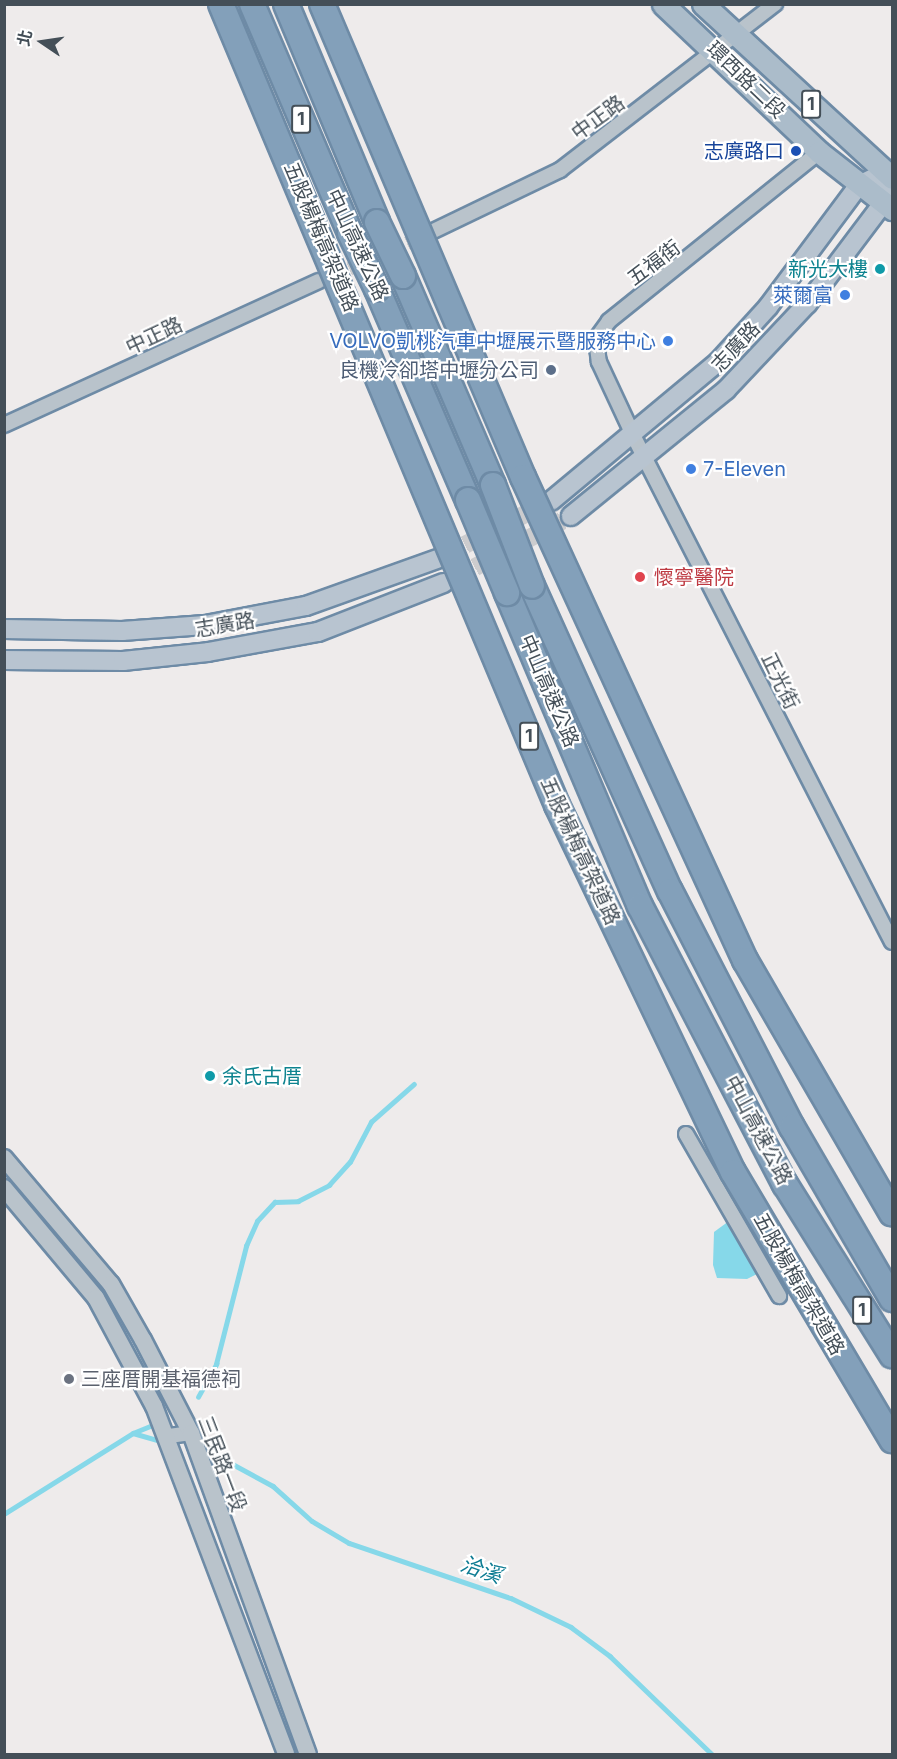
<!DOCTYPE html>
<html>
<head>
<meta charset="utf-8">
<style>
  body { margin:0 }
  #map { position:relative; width:897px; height:1759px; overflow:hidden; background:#eeebeb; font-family:Inter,"Noto Sans TC",sans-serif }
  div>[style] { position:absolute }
  .water>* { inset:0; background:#86d8e9 }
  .stream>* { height:4.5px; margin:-2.25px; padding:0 2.25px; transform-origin:2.25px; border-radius:2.25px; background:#86d8e9 }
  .minor-tunnel>* { height:14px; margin-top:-7px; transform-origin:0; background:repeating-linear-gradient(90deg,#ccccce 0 14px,transparent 0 21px) }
  .secondary-tunnel>* { height:18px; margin-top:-9px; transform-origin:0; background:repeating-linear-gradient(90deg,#ccccce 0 18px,transparent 0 27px) }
  .roads { filter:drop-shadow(2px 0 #6e8ba6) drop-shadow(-2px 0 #6e8ba6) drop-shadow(0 2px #6e8ba6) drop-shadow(0 -2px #6e8ba6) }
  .minor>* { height:14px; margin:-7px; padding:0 7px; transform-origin:7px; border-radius:7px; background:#b9c3cb }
  .tertiary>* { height:16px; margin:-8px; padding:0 8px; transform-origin:8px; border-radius:8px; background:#b9c3cb }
  .secondary>* { height:18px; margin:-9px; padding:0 9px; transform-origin:9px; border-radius:9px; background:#b8c4d0 }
  .primary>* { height:21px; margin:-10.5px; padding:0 10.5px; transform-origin:10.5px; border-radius:10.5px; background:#abbcca }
  .motorway>* { height:24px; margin:-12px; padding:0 12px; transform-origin:12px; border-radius:12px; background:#83a0ba }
  .bridges { filter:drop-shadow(2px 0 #6e8ba6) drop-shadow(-2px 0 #6e8ba6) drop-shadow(0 2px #6e8ba6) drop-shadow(0 -2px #6e8ba6) }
  .motorway-bridge>* { height:24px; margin:-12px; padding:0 12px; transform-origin:12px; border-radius:12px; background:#83a0ba }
  .dots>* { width:16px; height:16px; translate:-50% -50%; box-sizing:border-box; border:3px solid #fff; border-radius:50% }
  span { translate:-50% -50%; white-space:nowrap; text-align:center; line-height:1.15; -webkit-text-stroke:4.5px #fff; paint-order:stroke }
  .shield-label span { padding:2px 4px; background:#fff; border:2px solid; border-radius:4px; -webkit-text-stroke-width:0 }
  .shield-label { font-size:18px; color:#444f58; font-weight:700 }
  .street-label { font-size:20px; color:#444f58 }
  .transit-label { font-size:20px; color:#164399 }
  .right { translate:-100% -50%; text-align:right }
  .culture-label { font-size:20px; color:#0d838f }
  .left { translate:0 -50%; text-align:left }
  .shop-label { font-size:20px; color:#366cbe }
  .service-label { font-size:20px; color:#4e5e75 }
  .health-label { font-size:20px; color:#be3a42 }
  .worship-label { font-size:20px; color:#5b616d }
  .water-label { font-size:21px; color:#0e7c93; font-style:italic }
  .frame { position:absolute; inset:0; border:6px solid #444f58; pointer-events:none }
  .north { position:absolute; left:12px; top:12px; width:60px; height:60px; -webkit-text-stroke:4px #fff; paint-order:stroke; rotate:283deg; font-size:16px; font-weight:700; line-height:24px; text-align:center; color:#444f58 }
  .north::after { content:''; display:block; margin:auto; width:21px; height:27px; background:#444f58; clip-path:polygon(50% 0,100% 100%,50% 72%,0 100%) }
</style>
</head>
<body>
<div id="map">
  <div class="water">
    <i style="clip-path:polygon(729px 1221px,759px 1273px,747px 1279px,717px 1278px,713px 1265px,714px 1232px)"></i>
  </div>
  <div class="stream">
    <i style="left:198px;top:1397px;width:38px;rotate:-61deg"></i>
    <i style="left:216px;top:1364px;width:122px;rotate:-75.7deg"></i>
    <i style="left:246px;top:1246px;width:27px;rotate:-66deg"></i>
    <i style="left:257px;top:1221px;width:26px;rotate:-47deg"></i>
    <i style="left:275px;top:1202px;width:23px;rotate:-2deg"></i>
    <i style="left:298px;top:1201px;width:35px;rotate:-27deg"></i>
    <i style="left:329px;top:1185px;width:31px;rotate:-48deg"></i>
    <i style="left:350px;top:1162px;width:45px;rotate:-62.3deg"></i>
    <i style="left:371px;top:1122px;width:57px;rotate:-41.5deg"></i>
    <i style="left:133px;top:1433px;width:18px;rotate:-22deg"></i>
    <i style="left:216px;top:1455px;width:65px;rotate:28.5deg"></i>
    <i style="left:273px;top:1486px;width:52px;rotate:41.9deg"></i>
    <i style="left:312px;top:1521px;width:43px;rotate:30.7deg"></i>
    <i style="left:349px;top:1543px;width:171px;rotate:18.8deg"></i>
    <i style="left:511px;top:1598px;width:67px;rotate:25.8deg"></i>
    <i style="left:571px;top:1627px;width:49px;rotate:36.6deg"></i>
    <i style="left:610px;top:1656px;width:141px;rotate:43.9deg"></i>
    <i style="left:4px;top:1514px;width:152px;rotate:-32.1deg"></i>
    <i style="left:133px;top:1433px;width:26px;rotate:16deg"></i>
  </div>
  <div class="minor-tunnel">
    <i style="left:330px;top:277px;width:103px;rotate:-23.3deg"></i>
  </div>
  <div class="secondary-tunnel">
    <i style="left:441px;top:557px;width:119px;rotate:-27deg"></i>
    <i style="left:451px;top:580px;width:136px;rotate:-28.1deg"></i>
  </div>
  <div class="roads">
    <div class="minor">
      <i style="left:819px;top:152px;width:270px;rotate:141.2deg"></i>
      <i style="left:609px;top:321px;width:22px;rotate:126deg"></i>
      <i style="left:596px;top:339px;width:23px;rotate:83deg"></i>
      <i style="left:599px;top:362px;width:83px;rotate:65deg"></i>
      <i style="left:634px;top:437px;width:567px;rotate:62.94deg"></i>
      <i style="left:425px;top:235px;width:150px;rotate:-25.7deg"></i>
      <i style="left:560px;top:170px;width:272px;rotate:-37.7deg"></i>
      <i style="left:4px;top:425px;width:346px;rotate:-24.6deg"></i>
      <i style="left:686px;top:1134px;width:187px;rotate:60.1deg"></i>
      <i style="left:169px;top:1436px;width:22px;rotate:-8deg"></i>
    </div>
    <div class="tertiary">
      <i style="left:4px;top:1158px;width:165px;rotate:49.7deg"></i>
      <i style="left:111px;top:1284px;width:64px;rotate:60.3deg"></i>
      <i style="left:143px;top:1340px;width:105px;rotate:62.7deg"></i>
      <i style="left:191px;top:1433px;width:342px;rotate:70deg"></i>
      <i style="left:4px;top:1188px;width:143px;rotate:50.1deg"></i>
      <i style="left:96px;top:1298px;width:123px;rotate:61.8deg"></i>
      <i style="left:154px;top:1406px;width:372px;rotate:69.2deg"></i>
    </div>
    <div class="secondary">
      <i style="left:551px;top:501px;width:217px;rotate:-39.8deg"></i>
      <i style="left:718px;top:362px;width:74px;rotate:-47.7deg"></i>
      <i style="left:768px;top:307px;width:152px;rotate:-53.3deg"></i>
      <i style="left:859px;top:185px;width:30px;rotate:-26deg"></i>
      <i style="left:886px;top:172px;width:30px;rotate:94deg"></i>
      <i style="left:884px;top:202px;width:128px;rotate:127deg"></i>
      <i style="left:807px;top:304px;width:118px;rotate:133.3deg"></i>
      <i style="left:726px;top:390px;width:200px;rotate:140.9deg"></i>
      <i style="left:4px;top:629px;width:118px;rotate:1deg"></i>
      <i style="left:122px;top:631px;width:83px;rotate:-4.1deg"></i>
      <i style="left:205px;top:625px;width:103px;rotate:-10.7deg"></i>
      <i style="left:306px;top:606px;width:139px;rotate:-19.7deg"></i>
      <i style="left:4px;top:660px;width:119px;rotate:0.5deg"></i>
      <i style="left:123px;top:661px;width:85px;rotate:-6deg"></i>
      <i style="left:208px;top:652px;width:112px;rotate:-10.3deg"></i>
      <i style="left:318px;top:632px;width:135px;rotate:-21.3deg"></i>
    </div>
    <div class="primary">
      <i style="left:663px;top:4px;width:215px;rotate:43.5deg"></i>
      <i style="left:819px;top:152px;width:93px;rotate:38deg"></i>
      <i style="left:703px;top:4px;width:257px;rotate:42.6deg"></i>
    </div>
    <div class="motorway">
      <i style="left:252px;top:4px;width:249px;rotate:66.8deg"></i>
      <i style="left:286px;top:4px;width:236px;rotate:67.3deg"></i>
      <i style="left:403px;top:276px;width:228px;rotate:66.7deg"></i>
      <i style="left:377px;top:289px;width:230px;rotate:66.7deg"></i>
      <i style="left:532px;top:586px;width:335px;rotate:65.7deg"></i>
      <i style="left:670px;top:891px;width:266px;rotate:62.7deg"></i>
      <i style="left:792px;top:1127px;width:199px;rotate:59.8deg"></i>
      <i style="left:507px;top:593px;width:340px;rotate:67deg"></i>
      <i style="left:640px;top:906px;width:314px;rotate:62.5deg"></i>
      <i style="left:785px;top:1184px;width:202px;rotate:58deg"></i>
    </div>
  </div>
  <div class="bridges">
    <div class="motorway-bridge">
      <i style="left:221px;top:4px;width:869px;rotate:67.24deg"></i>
      <i style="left:557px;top:805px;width:407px;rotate:64.4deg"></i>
      <i style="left:733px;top:1172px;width:312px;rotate:59.3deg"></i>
      <i style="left:322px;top:4px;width:514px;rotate:66.98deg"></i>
      <i style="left:523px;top:477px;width:532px;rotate:65.32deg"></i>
      <i style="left:745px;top:960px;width:293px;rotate:59.9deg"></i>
      <i style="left:377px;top:222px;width:60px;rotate:64.3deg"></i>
      <i style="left:350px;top:233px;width:62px;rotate:64.3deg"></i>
      <i style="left:493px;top:485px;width:108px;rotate:68.9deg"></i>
      <i style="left:468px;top:500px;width:101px;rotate:67.2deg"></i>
    </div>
  </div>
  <div class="dots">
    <i style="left:796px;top:151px;background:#1a4fb4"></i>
    <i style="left:880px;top:269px;background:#0f9aa8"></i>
    <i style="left:845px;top:295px;background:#3f7fe0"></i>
    <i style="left:668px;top:341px;background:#3f7fe0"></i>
    <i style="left:551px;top:370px;background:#5c6f8a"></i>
    <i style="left:691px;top:469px;background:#3f7fe0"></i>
    <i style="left:640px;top:577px;background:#e0444e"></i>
    <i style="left:210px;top:1076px;background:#0f9aa8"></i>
    <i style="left:69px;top:1379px;background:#6b7280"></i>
  </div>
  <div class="shield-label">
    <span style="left:811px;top:104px">1</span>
    <span style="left:301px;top:119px">1</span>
    <span style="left:529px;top:736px">1</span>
    <span style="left:862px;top:1310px">1</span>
  </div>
  <div class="street-label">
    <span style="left:746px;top:80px;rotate:44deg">環西路二段</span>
    <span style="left:598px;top:118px;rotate:-36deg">中正路</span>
    <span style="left:321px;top:237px;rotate:67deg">五股楊梅高架道路</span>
    <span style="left:357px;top:245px;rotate:65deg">中山高速公路</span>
    <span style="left:654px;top:263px;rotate:-37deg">五福街</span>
    <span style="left:154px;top:336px;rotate:-25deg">中正路</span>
    <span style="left:736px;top:347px;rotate:-47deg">志廣路</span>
    <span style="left:225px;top:625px;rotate:-9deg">志廣路</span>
    <span style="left:780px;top:681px;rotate:64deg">正光街</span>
    <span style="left:549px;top:691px;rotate:67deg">中山高速公路</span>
    <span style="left:580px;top:851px;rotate:65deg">五股楊梅高架道路</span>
    <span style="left:758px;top:1130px;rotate:62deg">中山高速公路</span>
    <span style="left:799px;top:1284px;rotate:60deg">五股楊梅高架道路</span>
    <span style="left:222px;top:1464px;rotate:69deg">三民路一段</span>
  </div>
  <div class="transit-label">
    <span class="right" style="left:784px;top:151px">志廣路口</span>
  </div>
  <div class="culture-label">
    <span class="right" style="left:868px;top:269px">新光大樓</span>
    <span class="left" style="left:222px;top:1076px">余氏古厝</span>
  </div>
  <div class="shop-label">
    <span class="right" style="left:833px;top:295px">萊爾富</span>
    <span class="right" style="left:656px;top:341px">VOLVO凱桃汽車中壢展示暨服務中心</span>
    <span class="left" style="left:703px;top:469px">7-Eleven</span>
  </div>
  <div class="service-label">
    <span class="right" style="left:539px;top:370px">良機冷卻塔中壢分公司</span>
  </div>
  <div class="health-label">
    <span class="left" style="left:654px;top:577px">懷寧醫院</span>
  </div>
  <div class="worship-label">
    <span class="left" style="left:81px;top:1379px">三座厝開基福德祠</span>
  </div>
  <div class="water-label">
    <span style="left:481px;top:1570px;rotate:19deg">洽溪</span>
  </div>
  <div class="frame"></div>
  <div class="north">北</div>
</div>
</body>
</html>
